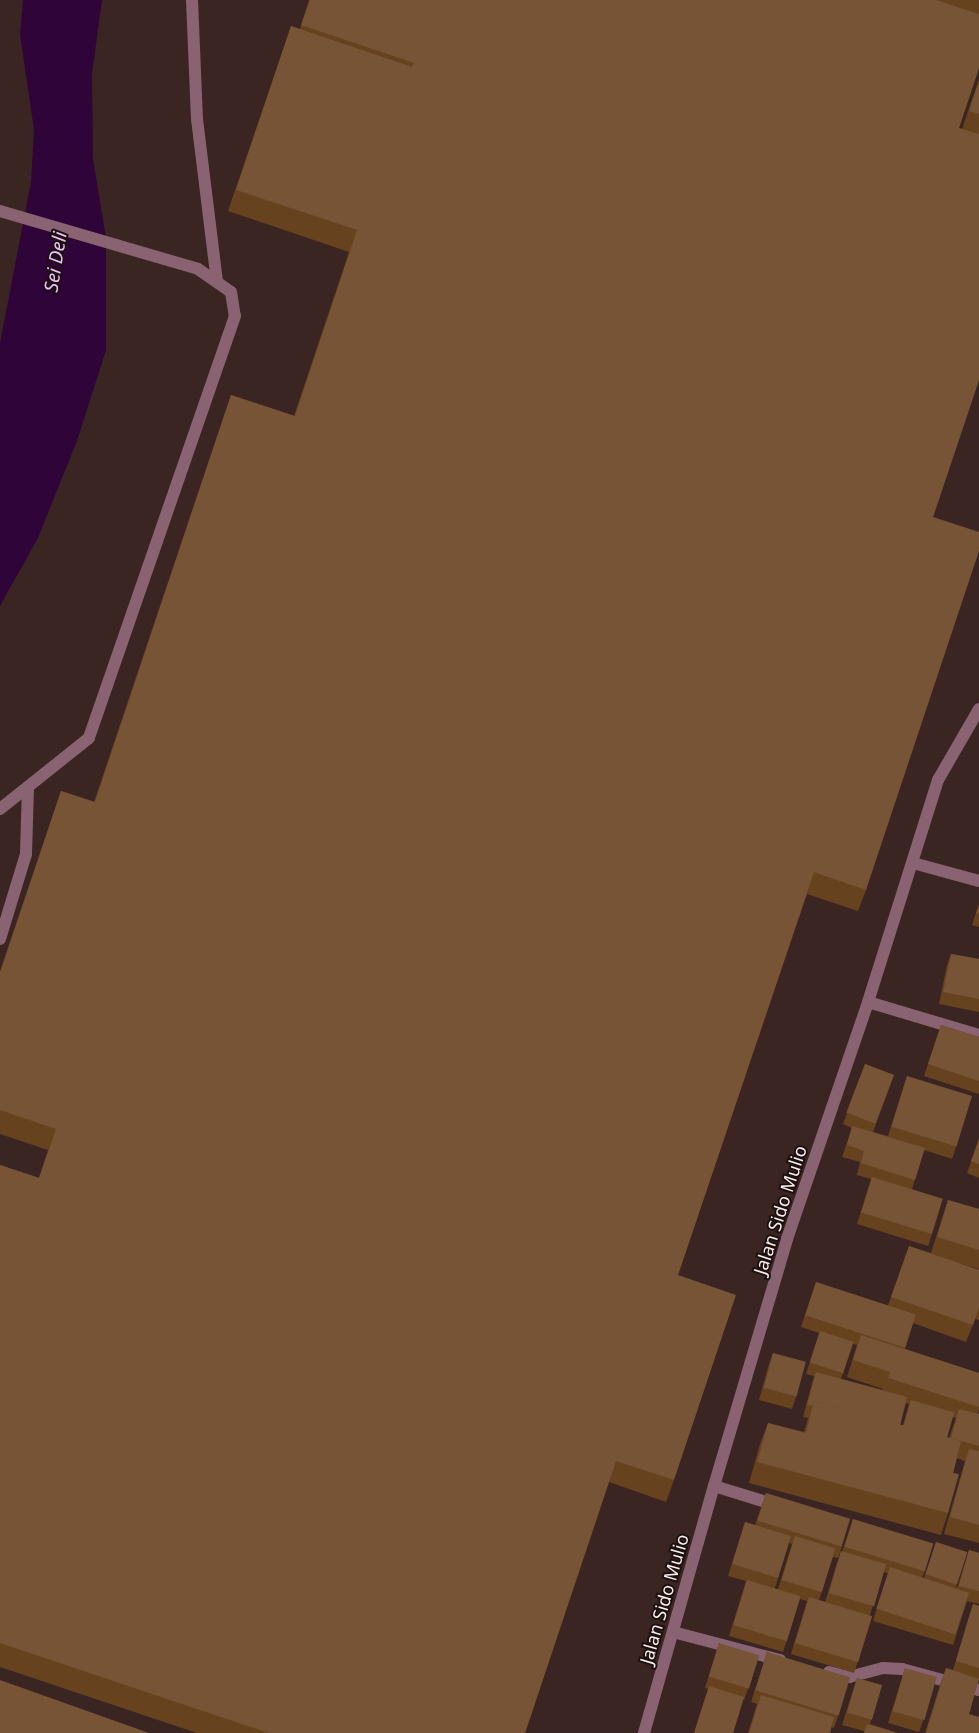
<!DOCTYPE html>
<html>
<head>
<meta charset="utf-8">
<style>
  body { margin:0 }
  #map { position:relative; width:979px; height:1733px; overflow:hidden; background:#3b2523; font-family:"Noto Sans",sans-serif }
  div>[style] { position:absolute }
  .water>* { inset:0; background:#2f0438 }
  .service>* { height:12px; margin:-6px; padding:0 6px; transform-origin:6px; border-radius:6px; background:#8a6372 }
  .minor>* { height:12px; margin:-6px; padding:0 6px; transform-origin:6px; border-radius:6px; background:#8a6372 }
  .wall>* { inset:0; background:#66421e }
  .building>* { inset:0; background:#775435; transform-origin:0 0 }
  span { translate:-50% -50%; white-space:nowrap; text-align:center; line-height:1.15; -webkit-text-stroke:4px #1b1110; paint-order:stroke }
  .street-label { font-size:18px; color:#fdeeec }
  .water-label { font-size:19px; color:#eebff9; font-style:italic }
</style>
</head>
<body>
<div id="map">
  <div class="water">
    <i style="clip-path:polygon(23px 0,102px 0,92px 74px,93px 159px,106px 238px,106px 350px,77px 441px,38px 538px,0 606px,0 343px,31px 182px,34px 130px,20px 34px)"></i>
  </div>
  <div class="service">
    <i style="left:192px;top:0;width:119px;rotate:87.6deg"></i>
    <i style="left:197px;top:119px;width:164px;rotate:83deg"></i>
    <i style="left:0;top:211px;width:206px;rotate:16.3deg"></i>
    <i style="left:198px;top:269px;width:40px;rotate:34.9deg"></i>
    <i style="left:231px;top:292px;width:24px;rotate:81deg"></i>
    <i style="left:235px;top:316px;width:447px;rotate:109.1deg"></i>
    <i style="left:89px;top:738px;width:114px;rotate:141.4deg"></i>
    <i style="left:0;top:939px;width:89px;rotate:-73deg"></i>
    <i style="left:26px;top:854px;width:66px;rotate:-88.3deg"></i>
  </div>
  <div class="minor">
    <i style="left:913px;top:863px;width:68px;rotate:15.3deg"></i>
    <i style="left:868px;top:1002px;width:116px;rotate:16.6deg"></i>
    <i style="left:714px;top:1486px;width:68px;rotate:17.1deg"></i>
    <i style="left:673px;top:1632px;width:111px;rotate:14.7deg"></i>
    <i style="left:829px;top:1672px;width:21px;rotate:14deg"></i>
    <i style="left:849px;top:1677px;width:35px;rotate:-15deg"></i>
    <i style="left:883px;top:1668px;width:19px;rotate:3deg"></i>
    <i style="left:902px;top:1669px;width:80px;rotate:15.3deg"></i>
    <i style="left:644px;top:1733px;width:257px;rotate:-74.2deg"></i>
    <i style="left:714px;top:1486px;width:258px;rotate:-73.5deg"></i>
    <i style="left:787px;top:1239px;width:250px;rotate:-71.1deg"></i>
    <i style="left:868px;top:1002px;width:233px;rotate:-72.5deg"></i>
    <i style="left:938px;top:780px;width:82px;rotate:-60deg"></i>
  </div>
  <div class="wall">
    <i style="clip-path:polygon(309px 0,979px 0,979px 68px,959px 128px,962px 129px,979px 79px,979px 380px,933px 517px,866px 890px,858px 911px,807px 894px,678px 1275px,674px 1480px,666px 1502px,609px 1482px,525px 1733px,197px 1733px,0 1667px,0 1165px,39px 1178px,48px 1150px,0 1134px,0 971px,61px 791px,94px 802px,231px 395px,294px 416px,349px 252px,228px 211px,291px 26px,300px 29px)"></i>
    <i style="clip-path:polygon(979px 904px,979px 927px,972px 925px)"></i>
    <i style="clip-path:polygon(951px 954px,979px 959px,979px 1012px,939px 1004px,947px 965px)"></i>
    <i style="clip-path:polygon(941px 1025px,979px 1037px,979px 1094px,924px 1076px)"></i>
    <i style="clip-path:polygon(865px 1064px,894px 1075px,873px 1132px,888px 1136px,907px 1076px,956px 1147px,952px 1159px,924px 1150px,912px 1189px,932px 1234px,928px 1246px,857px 1224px,871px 1179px,857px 1175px,860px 1162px,842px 1157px,852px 1128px,843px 1124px)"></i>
    <i style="clip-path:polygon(979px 1139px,979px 1178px,967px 1173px)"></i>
    <i style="clip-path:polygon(evenodd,948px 1200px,979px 1209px,979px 1269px,955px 1262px,979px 1270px,979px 1320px,975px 1319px,966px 1342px,913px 1323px,905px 1349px,979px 1373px,979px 1410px,978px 1414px,979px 1414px,979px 1543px,944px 1534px,965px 1461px,957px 1458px,953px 1473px,948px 1513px,941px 1535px,749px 1483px,760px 1444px,768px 1423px,804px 1432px,808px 1418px,803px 1417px,814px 1376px,806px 1374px,819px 1333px,801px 1327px,816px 1282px,888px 1306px,909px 1246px,931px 1253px,948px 1200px,853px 1344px,857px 1345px,847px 1377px,883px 1389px,883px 1390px,841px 1379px,853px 1344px,948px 1200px,906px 1403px,909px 1404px,903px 1425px,900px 1425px,906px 1403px,948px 1200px,952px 1417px,956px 1418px,949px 1438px,947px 1437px,952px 1417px)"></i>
    <i style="clip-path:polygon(773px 1353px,796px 1397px,792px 1409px,759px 1400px,769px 1364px)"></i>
    <i style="clip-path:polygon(evenodd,766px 1493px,842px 1546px,838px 1558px,833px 1557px,819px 1600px,825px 1602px,837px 1563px,841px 1551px,842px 1552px,853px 1519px,925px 1571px,922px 1577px,924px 1578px,936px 1542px,967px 1552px,956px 1587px,957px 1588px,969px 1550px,979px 1553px,979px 1604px,967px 1601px,953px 1645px,873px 1621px,888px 1573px,883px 1572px,870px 1615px,858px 1661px,854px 1673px,791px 1654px,807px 1601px,800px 1599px,783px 1652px,729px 1636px,746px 1581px,728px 1576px,745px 1522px,755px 1525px,766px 1493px,789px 1543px,792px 1544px,778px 1589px,775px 1588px,789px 1543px)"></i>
    <i style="clip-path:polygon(973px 1604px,979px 1606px,979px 1681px,978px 1681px,969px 1714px,979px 1733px,925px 1733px,940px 1685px,946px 1668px,953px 1670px,969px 1616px)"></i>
    <i style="clip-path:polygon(719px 1643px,748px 1689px,744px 1700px,743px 1700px,733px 1733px,694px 1733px,708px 1689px,705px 1688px)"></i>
    <i style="clip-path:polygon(767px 1652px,838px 1716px,834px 1728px,831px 1727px,830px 1733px,748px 1733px,757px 1704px,751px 1702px)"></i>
    <i style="clip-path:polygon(905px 1668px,923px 1721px,919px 1732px,888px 1723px)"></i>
    <i style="clip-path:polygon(857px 1678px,882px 1685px,870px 1724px,898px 1733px,864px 1733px,864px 1731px,842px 1725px)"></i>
  </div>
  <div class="building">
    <i style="clip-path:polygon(310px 0,936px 0,979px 14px,979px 68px,959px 128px,979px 134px,979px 380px,933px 517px,979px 532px,979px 551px,866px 890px,814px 872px,678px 1275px,736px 1295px,674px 1480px,616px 1461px,525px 1733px,269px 1733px,0 1643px,0 1165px,39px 1178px,56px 1129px,0 1110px,0 973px,61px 791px,95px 802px,231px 395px,295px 416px,357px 230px,236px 190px,291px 26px,412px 67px,414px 63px,301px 25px)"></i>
    <i style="clip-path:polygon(979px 81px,979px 114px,969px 111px)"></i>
    <i style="clip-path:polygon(979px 905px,979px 914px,976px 913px)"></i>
    <i style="clip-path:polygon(951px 954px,979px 959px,979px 999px,943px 992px)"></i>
    <i style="clip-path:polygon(941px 1025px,979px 1037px,979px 1081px,928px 1064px)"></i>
    <i style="left:865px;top:1064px;width:31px;height:52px;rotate:21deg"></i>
    <i style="left:907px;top:1076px;width:68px;height:53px;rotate:17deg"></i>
    <i style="clip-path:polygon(852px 1126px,925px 1148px,915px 1180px,861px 1163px,864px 1151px,847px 1145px)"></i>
    <i style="clip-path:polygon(979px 1139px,979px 1164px,971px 1161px)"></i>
    <i style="left:872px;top:1177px;width:74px;height:37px;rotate:17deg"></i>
    <i style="clip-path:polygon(948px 1200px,979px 1209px,979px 1250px,937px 1237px)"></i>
    <i style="clip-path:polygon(909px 1246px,979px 1270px,979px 1307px,973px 1325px,891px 1297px)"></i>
    <i style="left:816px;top:1282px;width:105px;height:35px;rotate:18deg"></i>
    <i style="left:820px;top:1331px;width:35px;height:33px;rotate:18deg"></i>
    <i style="clip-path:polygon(861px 1335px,979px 1373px,979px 1407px,888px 1378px,890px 1372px,853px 1360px)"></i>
    <i style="left:773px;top:1353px;width:34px;height:36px;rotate:15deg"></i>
    <i style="clip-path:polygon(816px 1372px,907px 1397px,900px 1425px,814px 1401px,812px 1406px,807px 1405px)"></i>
    <i style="left:911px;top:1400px;width:45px;height:27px;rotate:16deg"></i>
    <i style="clip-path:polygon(814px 1401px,961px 1441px,953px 1473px,959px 1474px,948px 1513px,757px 1462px,768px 1423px,806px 1433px)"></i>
    <i style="clip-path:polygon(959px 1409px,979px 1414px,979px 1446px,951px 1438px)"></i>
    <i style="clip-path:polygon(969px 1449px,979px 1451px,979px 1525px,950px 1517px)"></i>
    <i style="left:766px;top:1493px;width:88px;height:29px;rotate:17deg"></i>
    <i style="left:853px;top:1519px;width:84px;height:29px;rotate:17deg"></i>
    <i style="left:745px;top:1522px;width:48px;height:44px;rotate:17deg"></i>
    <i style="left:795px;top:1536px;width:42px;height:46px;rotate:17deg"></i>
    <i style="left:936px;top:1542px;width:33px;height:34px;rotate:18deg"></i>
    <i style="clip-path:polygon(969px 1550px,979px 1553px,979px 1591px,959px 1586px)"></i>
    <i style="left:841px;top:1551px;width:47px;height:44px;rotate:16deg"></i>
    <i style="left:890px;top:1567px;width:83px;height:44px;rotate:18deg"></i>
    <i style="left:747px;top:1580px;width:56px;height:47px;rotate:17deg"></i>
    <i style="left:809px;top:1597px;width:66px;height:48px;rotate:17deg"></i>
    <i style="clip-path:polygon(973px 1604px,979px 1606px,979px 1668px,956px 1661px)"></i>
    <i style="left:719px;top:1643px;width:42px;height:35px;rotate:17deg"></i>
    <i style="left:767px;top:1652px;width:87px;height:40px;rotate:17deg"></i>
    <i style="left:905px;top:1668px;width:33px;height:45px;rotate:16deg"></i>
    <i style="clip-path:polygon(946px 1668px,979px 1679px,969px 1714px,979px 1717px,979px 1733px,926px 1733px)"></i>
    <i style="left:857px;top:1678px;width:26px;height:36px;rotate:16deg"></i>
    <i style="clip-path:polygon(0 1680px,149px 1733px,0 1733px)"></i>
    <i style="clip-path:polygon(709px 1686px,744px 1697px,733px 1733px,694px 1733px)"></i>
    <i style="clip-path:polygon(761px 1695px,834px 1717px,830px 1733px,749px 1733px)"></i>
    <i style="clip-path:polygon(867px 1724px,898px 1733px,864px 1733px)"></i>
  </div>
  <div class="street-label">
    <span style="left:780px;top:1210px;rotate:-72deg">Jalan Sido Mulio</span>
    <span style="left:664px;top:1599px;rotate:-74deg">Jalan Sido Mulio</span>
  </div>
  <div class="water-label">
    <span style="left:56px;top:262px;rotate:-81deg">Sei Deli</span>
  </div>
</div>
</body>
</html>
